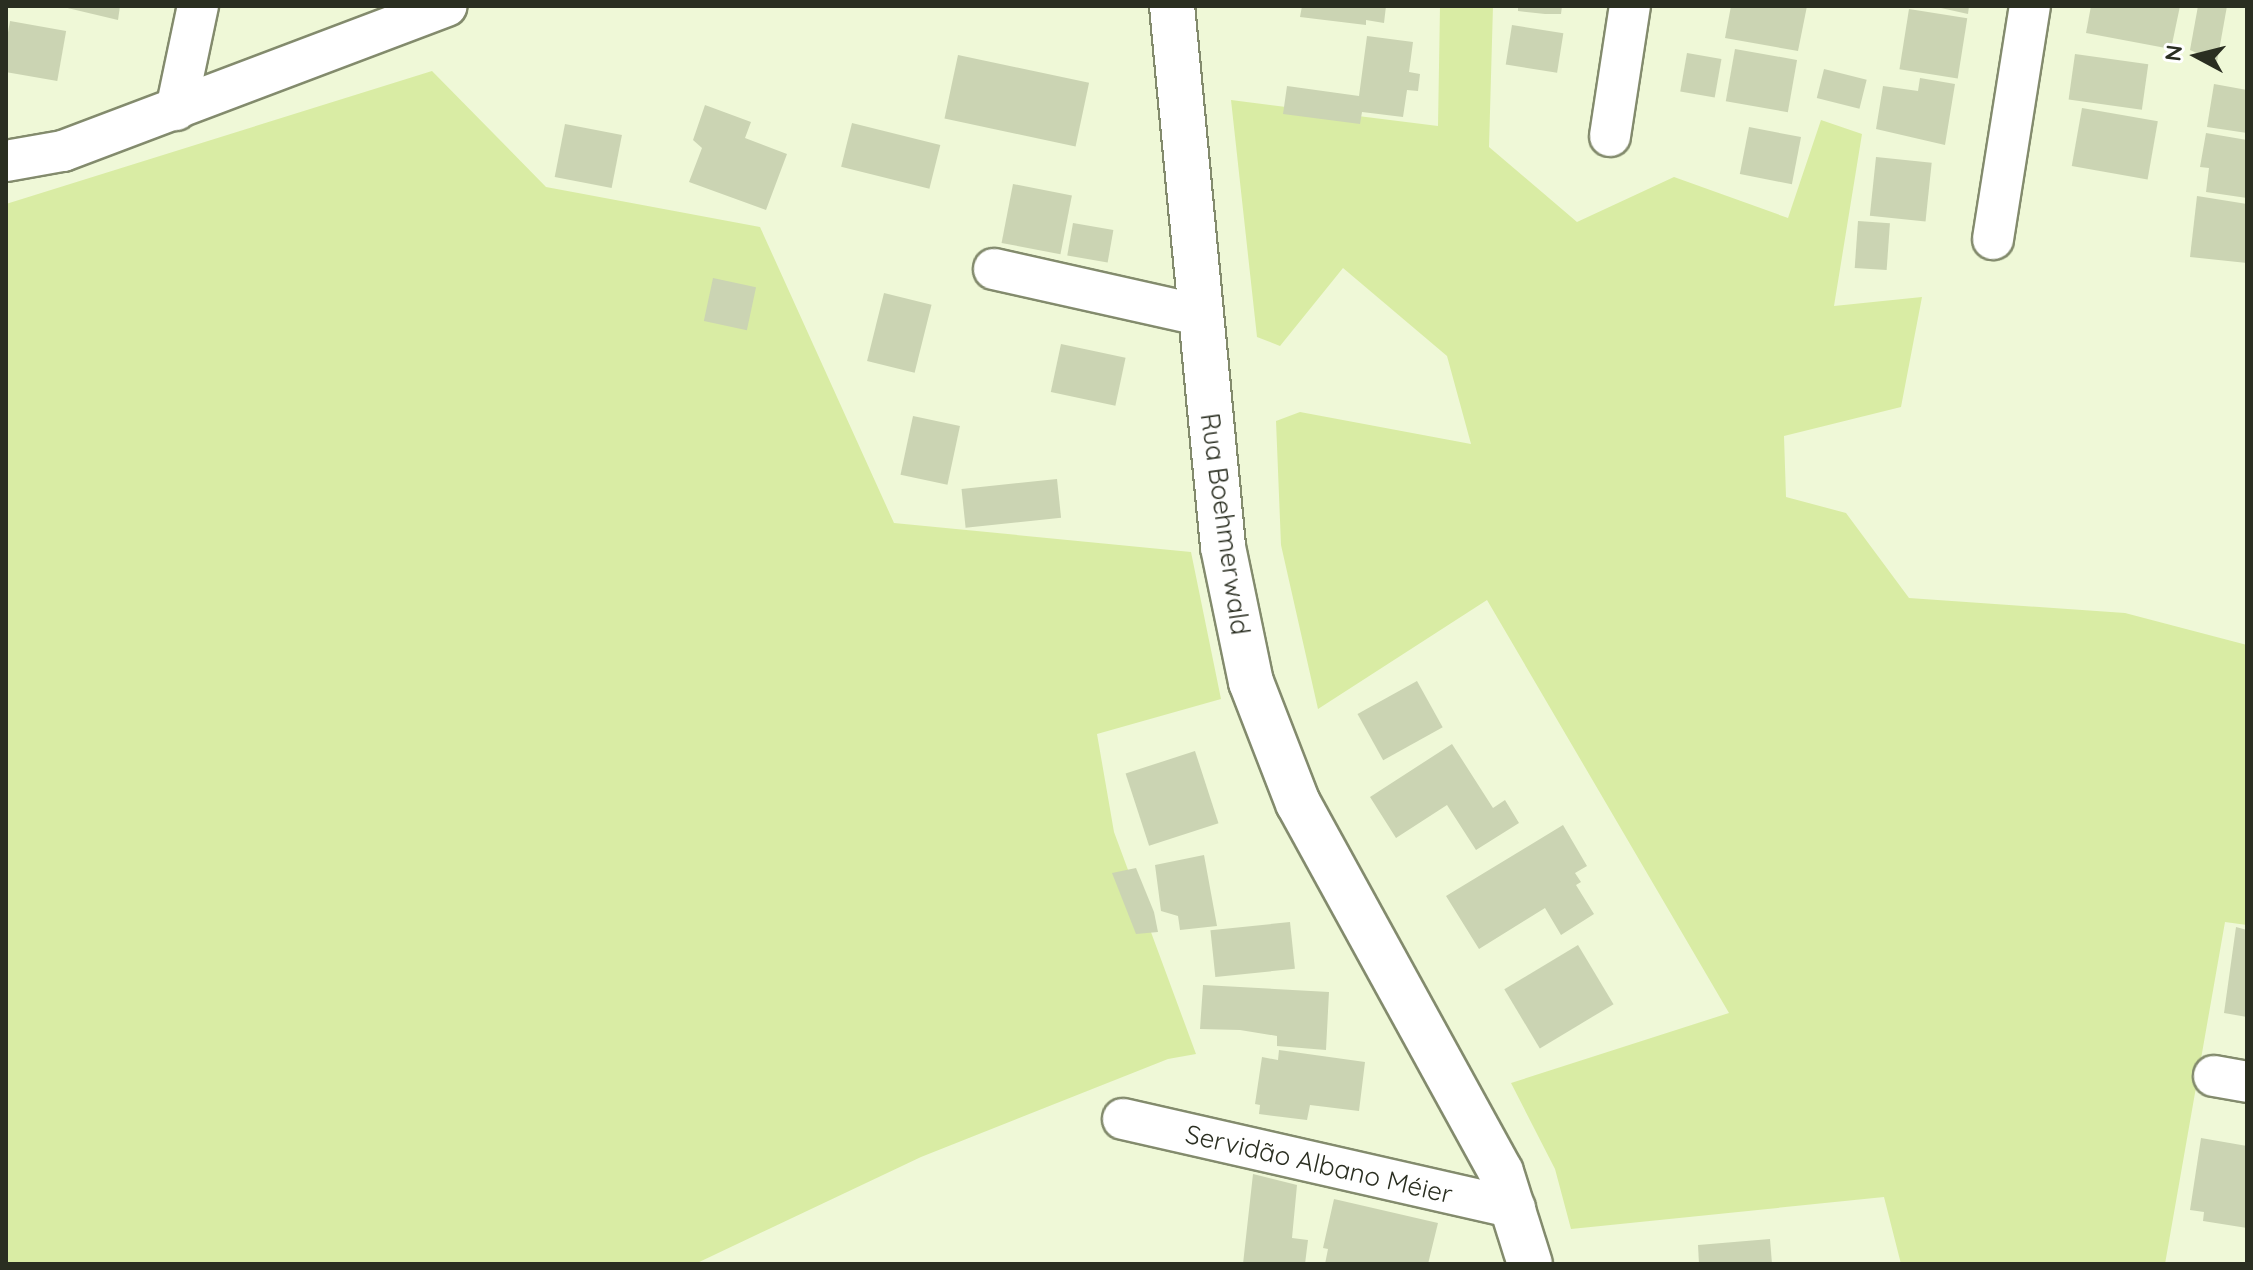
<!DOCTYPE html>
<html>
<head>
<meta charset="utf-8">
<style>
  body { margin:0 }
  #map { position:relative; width:2253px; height:1270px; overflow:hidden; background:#eff8d7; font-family:Quicksand,sans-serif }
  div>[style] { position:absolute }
  .green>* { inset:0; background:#d9eca4 }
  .building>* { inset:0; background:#cbd4b3; transform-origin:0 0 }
  .roads { filter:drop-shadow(2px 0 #838b6d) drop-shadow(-2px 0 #838b6d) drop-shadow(0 2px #838b6d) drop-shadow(0 -2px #838b6d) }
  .street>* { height:40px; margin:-20px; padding:0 20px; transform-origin:20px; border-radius:20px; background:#fff }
  .secondary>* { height:44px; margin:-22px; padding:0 22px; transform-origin:22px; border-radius:22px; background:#fff }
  span { translate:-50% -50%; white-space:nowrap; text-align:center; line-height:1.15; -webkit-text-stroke:8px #fff; paint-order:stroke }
  .street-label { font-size:26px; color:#2a2e21 }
  .frame { position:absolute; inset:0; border:8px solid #2a2e21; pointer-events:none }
  .north { position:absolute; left:2157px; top:16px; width:80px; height:80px; -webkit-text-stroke:6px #fff; paint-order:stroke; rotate:277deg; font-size:22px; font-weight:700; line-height:32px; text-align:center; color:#2a2e21 }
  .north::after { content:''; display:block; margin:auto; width:28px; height:36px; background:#2a2e21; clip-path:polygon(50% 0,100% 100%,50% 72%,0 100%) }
</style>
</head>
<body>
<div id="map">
  <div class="green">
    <i style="clip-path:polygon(1440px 6px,1493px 6px,1489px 147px,1577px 222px,1674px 177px,1788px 218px,1821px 120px,1862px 134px,1834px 306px,1922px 297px,1901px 407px,1784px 436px,1786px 497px,1846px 513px,1909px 598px,2125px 613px,2247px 645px,2247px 925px,2225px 922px,2165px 1264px,1901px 1264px,1884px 1197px,1571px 1229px,1555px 1169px,1511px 1083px,1729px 1013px,1487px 600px,1318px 709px,1281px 545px,1276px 421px,1300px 412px,1471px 444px,1447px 356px,1343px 268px,1280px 346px,1257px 337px,1231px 100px,1438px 126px)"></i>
    <i style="clip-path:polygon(432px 71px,546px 187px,760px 227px,894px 523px,1191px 552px,1221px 699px,1097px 734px,1114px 832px,1196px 1054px,1168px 1059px,921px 1157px,695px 1264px,6px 1264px,6px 204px)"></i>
  </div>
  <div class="building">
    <i style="clip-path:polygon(59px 6px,120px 6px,118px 20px)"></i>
    <i style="clip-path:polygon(1302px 6px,1386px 6px,1384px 23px,1366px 20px,1366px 25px,1300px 17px)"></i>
    <i style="clip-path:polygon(1518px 6px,1562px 6px,1561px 14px,1545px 14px,1518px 11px)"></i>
    <i style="clip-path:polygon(1731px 6px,1807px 6px,1798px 51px,1725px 38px)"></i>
    <i style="clip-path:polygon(1932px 6px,1969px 6px,1968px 14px)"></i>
    <i style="clip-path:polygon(2091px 6px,2180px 6px,2171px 49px,2086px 33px)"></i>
    <i style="clip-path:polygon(2198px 6px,2227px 6px,2217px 62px,2190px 50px)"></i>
    <i style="left:1909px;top:9px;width:59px;height:61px;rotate:9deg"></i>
    <i style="left:10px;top:21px;width:57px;height:51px;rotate:10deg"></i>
    <i style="left:1512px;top:25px;width:52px;height:40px;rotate:9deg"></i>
    <i style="clip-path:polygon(1367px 36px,1413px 42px,1409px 72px,1420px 74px,1418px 91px,1407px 90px,1403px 117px,1362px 112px,1360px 124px,1283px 114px,1287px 86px,1359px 96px)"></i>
    <i style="left:1735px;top:49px;width:63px;height:53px;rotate:10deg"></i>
    <i style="left:1687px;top:53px;width:35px;height:39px;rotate:10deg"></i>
    <i style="left:2075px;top:54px;width:74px;height:46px;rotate:8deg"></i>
    <i style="left:958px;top:55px;width:134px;height:65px;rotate:12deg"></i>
    <i style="left:1824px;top:69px;width:44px;height:30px;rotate:14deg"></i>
    <i style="clip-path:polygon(1920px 78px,1955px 84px,1945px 145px,1876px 129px,1883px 86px,1918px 91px)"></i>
    <i style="clip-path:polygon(2214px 84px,2247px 90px,2247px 133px,2207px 127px)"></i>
    <i style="clip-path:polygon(705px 105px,751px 122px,745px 138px,787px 154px,766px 210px,689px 182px,702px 148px,693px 140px)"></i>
    <i style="left:2082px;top:108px;width:77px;height:59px;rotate:10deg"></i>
    <i style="left:852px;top:123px;width:91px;height:45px;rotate:14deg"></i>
    <i style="left:565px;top:124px;width:58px;height:54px;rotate:11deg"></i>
    <i style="left:1749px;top:127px;width:53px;height:48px;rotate:11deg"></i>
    <i style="clip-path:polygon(2206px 133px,2247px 140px,2247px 198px,2206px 192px,2209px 168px,2200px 167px)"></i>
    <i style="left:1876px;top:157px;width:56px;height:59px;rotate:6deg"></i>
    <i style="left:1013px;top:184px;width:60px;height:60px;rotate:11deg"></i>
    <i style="clip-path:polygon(2197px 196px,2247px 204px,2247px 263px,2190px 257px)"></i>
    <i style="left:1858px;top:221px;width:32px;height:47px;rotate:4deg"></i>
    <i style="left:1073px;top:223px;width:41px;height:33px;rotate:10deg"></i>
    <i style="left:713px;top:278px;width:44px;height:44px;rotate:12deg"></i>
    <i style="left:884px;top:293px;width:49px;height:70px;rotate:14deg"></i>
    <i style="left:1061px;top:344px;width:66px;height:49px;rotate:12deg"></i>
    <i style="left:913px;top:416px;width:48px;height:60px;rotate:12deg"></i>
    <i style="left:1057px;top:479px;width:39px;height:96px;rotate:84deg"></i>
    <i style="left:1417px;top:681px;width:53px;height:68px;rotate:61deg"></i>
    <i style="clip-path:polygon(1452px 744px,1493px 808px,1505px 800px,1519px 823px,1476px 850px,1447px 805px,1396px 838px,1370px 797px)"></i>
    <i style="left:1195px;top:751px;width:76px;height:73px;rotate:72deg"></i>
    <i style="clip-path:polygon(1563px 825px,1587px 866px,1575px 873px,1581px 882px,1576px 885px,1594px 914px,1561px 935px,1545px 908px,1479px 949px,1446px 896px)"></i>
    <i style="clip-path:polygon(1204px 855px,1217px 926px,1180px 930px,1178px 916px,1161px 911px,1155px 865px)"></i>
    <i style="clip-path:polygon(1136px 868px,1154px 912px,1158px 932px,1136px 934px,1112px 873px)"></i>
    <i style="left:1290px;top:922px;width:47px;height:80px;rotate:84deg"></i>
    <i style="clip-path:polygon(2236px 927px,2247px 930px,2247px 1017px,2224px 1013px)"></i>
    <i style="left:1578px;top:945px;width:69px;height:86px;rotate:59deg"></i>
    <i style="clip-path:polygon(1203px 985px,1329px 992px,1326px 1050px,1277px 1046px,1277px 1036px,1240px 1030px,1200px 1029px)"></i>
    <i style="clip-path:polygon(1279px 1050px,1365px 1062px,1359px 1111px,1310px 1105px,1307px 1120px,1259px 1114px,1260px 1105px,1255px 1104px,1262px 1057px,1278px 1060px)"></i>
    <i style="clip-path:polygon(2201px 1138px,2247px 1146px,2247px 1228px,2203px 1221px,2204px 1212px,2190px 1210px)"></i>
    <i style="clip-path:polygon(1253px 1174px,1297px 1185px,1292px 1238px,1308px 1240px,1305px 1264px,1243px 1264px)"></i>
    <i style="clip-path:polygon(1334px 1199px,1438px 1223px,1428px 1264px,1325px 1264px,1328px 1249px,1323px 1248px)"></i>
    <i style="clip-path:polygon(1770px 1239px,1772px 1264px,1699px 1264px,1698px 1245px)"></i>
  </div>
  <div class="roads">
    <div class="street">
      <i style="left:176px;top:110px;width:106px;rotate:-78.1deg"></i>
      <i style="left:1610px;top:136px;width:132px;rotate:-81.3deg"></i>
      <i style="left:6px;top:161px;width:58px;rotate:-10deg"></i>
      <i style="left:63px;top:151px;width:410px;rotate:-20.7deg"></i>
      <i style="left:1993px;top:239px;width:236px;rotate:-81deg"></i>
      <i style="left:994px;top:269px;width:210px;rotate:12.6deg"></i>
      <i style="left:2214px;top:1076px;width:34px;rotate:10deg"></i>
      <i style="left:1123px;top:1119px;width:402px;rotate:12.8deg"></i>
    </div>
    <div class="secondary">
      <i style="left:1172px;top:6px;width:543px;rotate:84.61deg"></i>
      <i style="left:1223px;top:547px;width:138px;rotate:78.3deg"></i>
      <i style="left:1251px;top:682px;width:130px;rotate:68.8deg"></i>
      <i style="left:1298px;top:803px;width:421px;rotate:61.2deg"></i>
      <i style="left:1501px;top:1172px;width:96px;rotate:72.5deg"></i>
    </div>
  </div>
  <div class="street-label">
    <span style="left:1225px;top:524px;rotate:82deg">Rua Boehmerwald</span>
    <span style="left:1319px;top:1164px;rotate:13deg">Servidão Albano Méier</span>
  </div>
  <div class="frame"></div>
  <div class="north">N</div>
</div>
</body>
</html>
